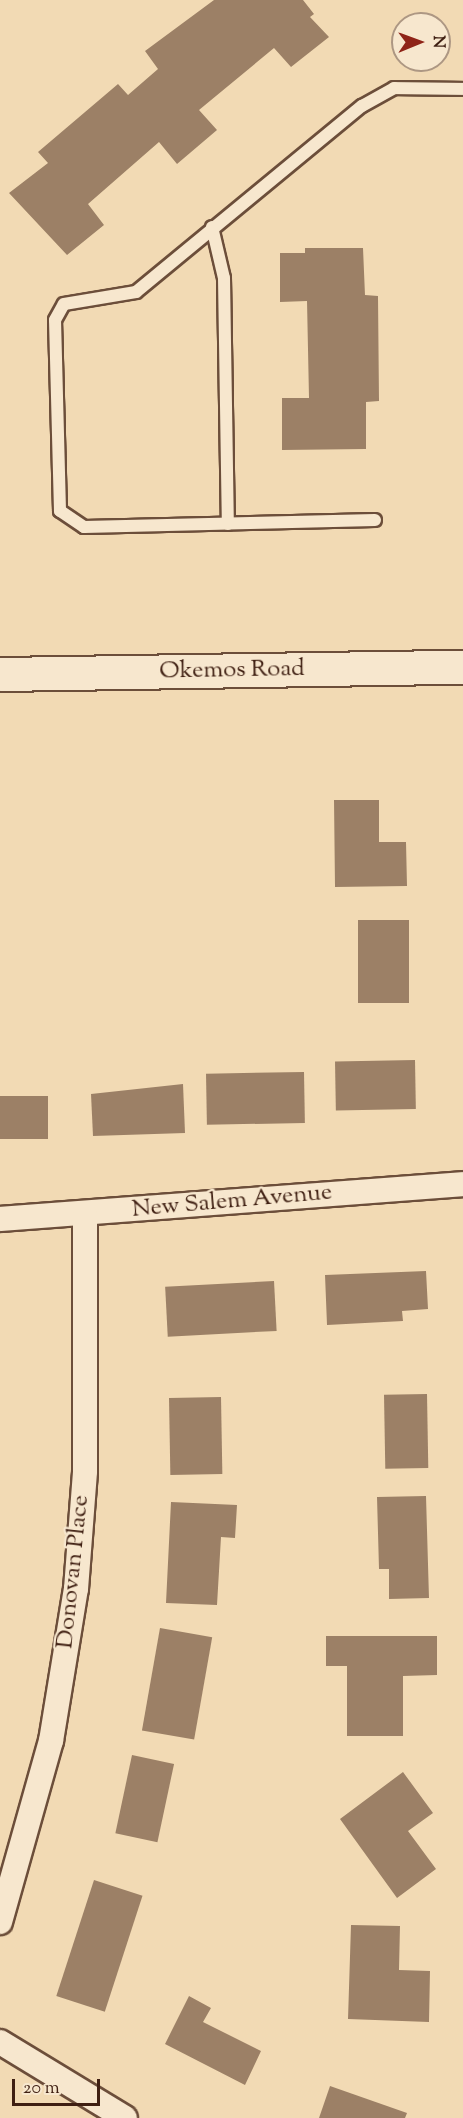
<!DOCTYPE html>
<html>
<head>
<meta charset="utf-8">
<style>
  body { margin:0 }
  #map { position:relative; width:463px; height:2118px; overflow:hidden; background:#f2dab4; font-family:"Sorts Mill Goudy",serif }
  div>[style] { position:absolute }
  .building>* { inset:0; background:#9c8066; transform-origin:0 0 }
  .roads { filter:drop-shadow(2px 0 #6c4e3a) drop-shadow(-2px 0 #6c4e3a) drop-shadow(0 2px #6c4e3a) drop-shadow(0 -2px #6c4e3a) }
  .service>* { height:12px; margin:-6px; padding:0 6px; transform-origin:6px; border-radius:6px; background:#f7e7ce }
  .minor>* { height:24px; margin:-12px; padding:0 12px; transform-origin:12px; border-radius:12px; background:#f7e7ce }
  .secondary>* { height:33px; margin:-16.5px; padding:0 16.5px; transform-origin:16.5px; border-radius:16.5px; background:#f7e7ce }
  span { translate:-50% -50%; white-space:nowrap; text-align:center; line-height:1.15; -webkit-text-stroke:4.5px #f7e7ce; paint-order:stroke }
  .street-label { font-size:24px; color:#3f1f12 }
  .north { position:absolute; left:391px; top:12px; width:60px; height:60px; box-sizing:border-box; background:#f7e7ce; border:2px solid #ad9783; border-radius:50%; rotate:89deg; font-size:16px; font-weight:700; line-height:24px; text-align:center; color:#3f1f12 }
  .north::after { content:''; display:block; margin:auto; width:21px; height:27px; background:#8f2418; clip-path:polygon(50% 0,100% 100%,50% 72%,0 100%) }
  .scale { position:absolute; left:12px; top:2079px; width:88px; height:27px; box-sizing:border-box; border:3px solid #3f1f12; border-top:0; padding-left:8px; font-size:18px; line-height:21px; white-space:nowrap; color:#3f1f12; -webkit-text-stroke:4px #f7e7ce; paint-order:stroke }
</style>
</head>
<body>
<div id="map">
  <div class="building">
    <i style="clip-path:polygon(214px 0,303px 0,314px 14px,310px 17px,329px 37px,291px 67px,274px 48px,199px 110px,217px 130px,177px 164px,159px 142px,88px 204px,104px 225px,67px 255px,9px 193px,48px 163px,38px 152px,118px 84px,128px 95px,158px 69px,145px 51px)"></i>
    <i style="clip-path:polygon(305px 248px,363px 248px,365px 295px,378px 296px,379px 401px,366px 402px,366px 449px,282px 450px,282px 398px,309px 398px,307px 301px,280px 302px,280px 253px,305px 253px)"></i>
    <i style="clip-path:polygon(334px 800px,379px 800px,379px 842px,406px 842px,407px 886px,335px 887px)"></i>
    <i style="left:358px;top:920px;width:51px;height:83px"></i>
    <i style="left:415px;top:1060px;width:49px;height:80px;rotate:89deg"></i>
    <i style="left:304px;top:1072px;width:51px;height:98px;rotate:89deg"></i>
    <i style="clip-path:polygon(183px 1084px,185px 1133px,93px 1136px,91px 1094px)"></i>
    <i style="left:48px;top:1096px;width:43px;height:48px;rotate:90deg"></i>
    <i style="clip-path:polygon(426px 1271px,428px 1309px,402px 1311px,403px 1321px,327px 1325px,325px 1275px)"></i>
    <i style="left:274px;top:1281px;width:50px;height:109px;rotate:87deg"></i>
    <i style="left:427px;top:1394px;width:74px;height:43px;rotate:89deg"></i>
    <i style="left:221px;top:1397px;width:77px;height:52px;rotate:89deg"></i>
    <i style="clip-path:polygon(426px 1496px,429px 1598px,389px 1599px,389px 1569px,379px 1569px,377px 1497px)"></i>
    <i style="clip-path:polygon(171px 1502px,237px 1505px,235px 1538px,221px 1537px,217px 1605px,166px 1603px)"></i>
    <i style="left:160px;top:1628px;width:53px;height:104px;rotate:10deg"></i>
    <i style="clip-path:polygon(326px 1636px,437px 1636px,437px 1675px,403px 1676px,403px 1736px,347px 1736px,347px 1666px,326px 1666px)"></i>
    <i style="left:132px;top:1755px;width:43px;height:80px;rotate:12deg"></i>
    <i style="clip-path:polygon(403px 1772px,433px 1813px,408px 1831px,436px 1869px,397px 1898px,340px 1819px)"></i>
    <i style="left:94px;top:1880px;width:51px;height:122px;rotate:18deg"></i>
    <i style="clip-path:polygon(351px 1925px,400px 1926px,399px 1970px,430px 1971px,429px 2022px,348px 2019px)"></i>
    <i style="clip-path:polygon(189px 1996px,211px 2008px,203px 2022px,261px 2051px,245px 2085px,165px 2044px)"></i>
    <i style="clip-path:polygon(330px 2086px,407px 2113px,405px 2118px,319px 2118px)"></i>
  </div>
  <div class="roads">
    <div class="service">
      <i style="left:212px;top:227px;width:52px;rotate:76.8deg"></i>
      <i style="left:224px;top:278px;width:246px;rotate:89.1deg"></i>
      <i style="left:375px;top:520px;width:291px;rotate:178.6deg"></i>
      <i style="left:84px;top:527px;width:29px;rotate:-146deg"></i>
      <i style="left:60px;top:511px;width:191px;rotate:-91.5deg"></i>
      <i style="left:55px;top:320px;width:18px;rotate:-61deg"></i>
      <i style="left:64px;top:304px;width:73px;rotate:-9.5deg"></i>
      <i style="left:136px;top:292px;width:293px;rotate:-39.5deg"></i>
      <i style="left:362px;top:106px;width:37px;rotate:-29deg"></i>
      <i style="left:394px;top:88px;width:69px;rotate:0.8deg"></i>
    </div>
    <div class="minor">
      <i style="left:0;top:1219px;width:464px;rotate:-4.3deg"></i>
      <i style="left:0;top:1922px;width:188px;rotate:-74.3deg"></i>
      <i style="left:51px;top:1741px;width:154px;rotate:-80.7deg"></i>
      <i style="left:76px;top:1589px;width:118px;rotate:-85.6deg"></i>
      <i style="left:85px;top:1471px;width:257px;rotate:-90deg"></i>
      <i style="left:0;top:2042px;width:146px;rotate:31.3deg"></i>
    </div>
    <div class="secondary">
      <i style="left:0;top:674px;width:463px;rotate:-0.9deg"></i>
    </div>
  </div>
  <div class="street-label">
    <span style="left:232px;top:671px;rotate:-1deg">Okemos Road</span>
    <span style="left:232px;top:1202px;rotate:-5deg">New Salem Avenue</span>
    <span style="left:74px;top:1572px;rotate:-84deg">Donovan Place</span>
  </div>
  <div class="north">N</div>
  <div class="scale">20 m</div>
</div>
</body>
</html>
